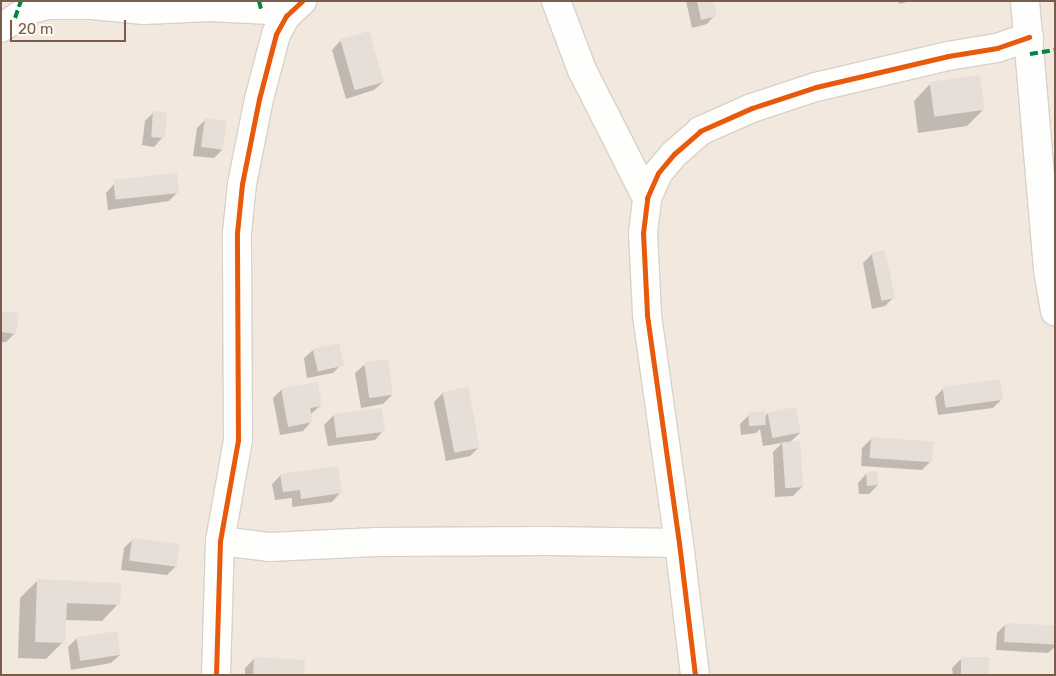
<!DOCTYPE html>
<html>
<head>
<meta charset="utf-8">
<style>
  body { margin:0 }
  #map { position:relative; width:1056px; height:676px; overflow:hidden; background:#f9f5f0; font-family:Rubik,sans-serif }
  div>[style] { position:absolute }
  .residential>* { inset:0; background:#f2e8de; transform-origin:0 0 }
  .shadow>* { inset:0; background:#0003 }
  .building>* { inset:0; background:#e6ded7; transform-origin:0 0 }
  .roads { filter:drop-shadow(1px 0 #d7d1cb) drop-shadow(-1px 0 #d7d1cb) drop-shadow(0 1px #d7d1cb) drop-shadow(0 -1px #d7d1cb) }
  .minor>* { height:28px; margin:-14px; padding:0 14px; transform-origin:14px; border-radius:14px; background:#fefefd }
  .quiet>* { height:4px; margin-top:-2px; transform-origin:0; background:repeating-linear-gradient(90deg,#00873e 0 8px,transparent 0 12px) }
  .cycleway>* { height:5px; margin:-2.5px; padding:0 2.5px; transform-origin:2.5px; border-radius:2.5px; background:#e8590c }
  span { translate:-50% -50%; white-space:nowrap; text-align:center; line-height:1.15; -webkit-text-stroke:4.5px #fffaf3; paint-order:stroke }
  .frame { position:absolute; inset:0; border:2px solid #7a5c4d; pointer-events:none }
  .scale { position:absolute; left:10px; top:20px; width:116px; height:22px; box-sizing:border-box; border:2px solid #7a5c4d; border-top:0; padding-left:6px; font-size:15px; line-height:18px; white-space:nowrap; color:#7a5c4d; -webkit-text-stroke:4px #fffaf3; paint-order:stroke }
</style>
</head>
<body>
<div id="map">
  <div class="residential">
    <i style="left:1px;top:1px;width:1054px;height:674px"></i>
  </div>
  <div class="shadow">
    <i style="clip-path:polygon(686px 1px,712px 1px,715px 15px,707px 24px,692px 28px)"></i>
    <i style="clip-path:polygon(899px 1px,912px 1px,899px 4px)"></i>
    <i style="clip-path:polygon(340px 41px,383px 82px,374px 90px,346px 99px,332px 50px)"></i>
    <i style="clip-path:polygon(930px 84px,984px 109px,967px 126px,918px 133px,914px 101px)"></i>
    <i style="clip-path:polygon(154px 112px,162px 138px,154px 147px,142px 145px,145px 121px)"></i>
    <i style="clip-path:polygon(205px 120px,222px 150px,214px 158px,193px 156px,197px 128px)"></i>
    <i style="clip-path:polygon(114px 184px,178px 192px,169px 201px,108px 210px,106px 193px)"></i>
    <i style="clip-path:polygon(872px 254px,894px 297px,885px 306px,872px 309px,863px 263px)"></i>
    <i style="clip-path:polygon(1px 312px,15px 333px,6px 342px,1px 342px)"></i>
    <i style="clip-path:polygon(313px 350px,342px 364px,333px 373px,307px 378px,304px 358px)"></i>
    <i style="clip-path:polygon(364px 365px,392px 395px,383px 404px,361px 408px,355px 373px)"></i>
    <i style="clip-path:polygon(944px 388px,1002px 399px,993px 408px,938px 415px,935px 397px)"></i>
    <i style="clip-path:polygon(282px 389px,321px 405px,310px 415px,311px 422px,303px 431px,280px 435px,273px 398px)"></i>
    <i style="clip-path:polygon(443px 393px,479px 447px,470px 456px,446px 461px,434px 402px)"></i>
    <i style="clip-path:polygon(768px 413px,800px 433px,790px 442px,802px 487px,793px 496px,775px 497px,773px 452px,782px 443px,763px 446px,760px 429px,756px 433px,741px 435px,740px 424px,749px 415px,764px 417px)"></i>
    <i style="clip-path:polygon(333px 416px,383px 431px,375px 440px,328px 446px,324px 425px)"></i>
    <i style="clip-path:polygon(871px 439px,931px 461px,922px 470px,861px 466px,862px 448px)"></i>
    <i style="clip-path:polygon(866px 474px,878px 485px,869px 494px,859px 494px,858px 483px)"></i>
    <i style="clip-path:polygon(281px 475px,340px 493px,332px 502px,292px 507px,292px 498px,275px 500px,272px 484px)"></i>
    <i style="clip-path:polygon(132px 540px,176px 566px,167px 575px,121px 570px,124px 548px)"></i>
    <i style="clip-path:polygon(37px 581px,118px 604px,102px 621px,64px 620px,63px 642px,46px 659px,18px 658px,20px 598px)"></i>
    <i style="clip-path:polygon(1006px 624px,1055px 627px,1055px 647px,1048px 653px,996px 650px,997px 633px)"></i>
    <i style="clip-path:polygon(76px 639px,120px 655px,111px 663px,71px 670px,68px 647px)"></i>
    <i style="clip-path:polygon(254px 659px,303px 675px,245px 675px,245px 668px)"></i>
    <i style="clip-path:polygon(961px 659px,988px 675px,953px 675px,952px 668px)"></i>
  </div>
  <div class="building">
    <i style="clip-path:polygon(697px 1px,714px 1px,717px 16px,701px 20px)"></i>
    <i style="left:369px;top:31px;width:53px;height:30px;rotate:74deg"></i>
    <i style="left:980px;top:75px;width:35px;height:51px;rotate:82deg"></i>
    <i style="left:153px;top:111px;width:14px;height:26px;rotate:4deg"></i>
    <i style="left:205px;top:118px;width:22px;height:29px;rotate:8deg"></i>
    <i style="left:177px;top:173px;width:20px;height:64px;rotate:84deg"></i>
    <i style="left:885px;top:250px;width:49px;height:14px;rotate:78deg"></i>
    <i style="clip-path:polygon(1px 311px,19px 313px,16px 334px,1px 332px)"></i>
    <i style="left:339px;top:343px;width:23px;height:27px;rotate:77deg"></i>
    <i style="left:388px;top:359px;width:36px;height:24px;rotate:82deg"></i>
    <i style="left:1000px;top:379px;width:21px;height:58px;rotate:82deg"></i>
    <i style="clip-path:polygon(318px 382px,322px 406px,310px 408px,313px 422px,288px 427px,281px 388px)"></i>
    <i style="left:468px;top:387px;width:62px;height:26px;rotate:79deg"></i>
    <i style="left:796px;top:407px;width:26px;height:29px;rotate:79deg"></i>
    <i style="left:382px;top:408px;width:24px;height:49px;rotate:83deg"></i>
    <i style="left:765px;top:411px;width:14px;height:17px;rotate:86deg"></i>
    <i style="left:871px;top:437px;width:63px;height:21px;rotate:4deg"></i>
    <i style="left:800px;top:441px;width:46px;height:18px;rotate:86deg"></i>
    <i style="clip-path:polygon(338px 466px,342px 493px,301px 499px,300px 490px,283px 492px,280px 474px)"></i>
    <i style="clip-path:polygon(877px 471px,879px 485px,867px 486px,866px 473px)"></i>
    <i style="left:132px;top:538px;width:48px;height:23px;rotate:7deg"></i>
    <i style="clip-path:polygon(37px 579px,121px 583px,120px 605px,67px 603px,65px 643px,35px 642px)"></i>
    <i style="left:1005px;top:623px;width:50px;height:19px;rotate:3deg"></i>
    <i style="left:117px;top:631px;width:24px;height:41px;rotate:81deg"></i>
    <i style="clip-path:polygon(254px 657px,305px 660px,304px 675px,253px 675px)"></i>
    <i style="left:989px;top:657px;width:18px;height:28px;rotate:90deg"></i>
  </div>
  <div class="roads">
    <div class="minor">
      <i style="left:556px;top:1px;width:74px;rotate:69.4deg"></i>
      <i style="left:582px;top:70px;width:144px;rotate:63.1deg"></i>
      <i style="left:1025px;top:1px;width:270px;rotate:85.1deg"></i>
      <i style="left:1048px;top:270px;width:42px;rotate:80.3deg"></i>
      <i style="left:1px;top:28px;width:32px;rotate:-34deg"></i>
      <i style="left:28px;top:10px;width:21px;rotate:-14deg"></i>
      <i style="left:48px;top:5px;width:44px"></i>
      <i style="left:92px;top:5px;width:52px;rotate:5.5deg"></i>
      <i style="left:144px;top:10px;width:66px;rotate:-2.6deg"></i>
      <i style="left:210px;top:7px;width:81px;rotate:2.8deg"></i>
      <i style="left:220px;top:541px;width:49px;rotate:7deg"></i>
      <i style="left:269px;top:547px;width:108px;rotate:-2.7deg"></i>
      <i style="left:377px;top:542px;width:171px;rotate:-0.3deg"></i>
      <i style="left:548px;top:541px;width:131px;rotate:0.9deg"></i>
      <i style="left:216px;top:675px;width:134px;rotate:-88.3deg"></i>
      <i style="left:220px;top:541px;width:103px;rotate:-79.9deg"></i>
      <i style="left:238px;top:440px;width:207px;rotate:-90.3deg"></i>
      <i style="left:237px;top:233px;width:49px;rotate:-84.2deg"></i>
      <i style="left:242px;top:184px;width:87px;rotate:-78.7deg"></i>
      <i style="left:259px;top:99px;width:67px;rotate:-75.3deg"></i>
      <i style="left:276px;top:34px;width:21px;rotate:-61deg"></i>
      <i style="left:286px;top:16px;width:22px;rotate:-43deg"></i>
      <i style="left:695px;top:675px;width:133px;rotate:-96.9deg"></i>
      <i style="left:679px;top:543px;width:231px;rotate:-98deg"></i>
      <i style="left:647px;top:314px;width:81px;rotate:-92.8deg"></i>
      <i style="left:643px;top:233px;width:35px;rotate:-83deg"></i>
      <i style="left:647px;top:198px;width:27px;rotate:-66deg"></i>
      <i style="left:658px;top:173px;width:25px;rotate:-50deg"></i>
      <i style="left:674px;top:154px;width:35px;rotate:-41deg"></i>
      <i style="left:700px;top:131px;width:57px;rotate:-23.9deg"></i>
      <i style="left:752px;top:108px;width:67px;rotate:-18.2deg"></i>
      <i style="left:816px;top:87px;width:136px;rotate:-13.2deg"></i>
      <i style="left:948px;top:56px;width:50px;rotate:-9.3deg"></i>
      <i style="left:997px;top:48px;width:34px;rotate:-19deg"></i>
    </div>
  </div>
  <div class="quiet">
    <i style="left:259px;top:1px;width:8px;rotate:76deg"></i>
    <i style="left:15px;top:18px;width:18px;rotate:-71deg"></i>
    <i style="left:1030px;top:54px;width:25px;rotate:-9deg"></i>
  </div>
  <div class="cycleway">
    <i style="left:216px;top:675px;width:134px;rotate:-88.3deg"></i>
    <i style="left:220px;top:541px;width:103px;rotate:-79.9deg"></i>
    <i style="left:238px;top:440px;width:207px;rotate:-90.3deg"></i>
    <i style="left:237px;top:233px;width:49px;rotate:-84.2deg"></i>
    <i style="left:242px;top:184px;width:87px;rotate:-78.7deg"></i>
    <i style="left:259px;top:99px;width:67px;rotate:-75.3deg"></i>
    <i style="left:276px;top:34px;width:21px;rotate:-61deg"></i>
    <i style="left:286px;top:16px;width:22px;rotate:-43deg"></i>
    <i style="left:695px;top:675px;width:133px;rotate:-96.9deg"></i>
    <i style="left:679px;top:543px;width:231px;rotate:-98deg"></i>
    <i style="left:647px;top:314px;width:81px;rotate:-92.8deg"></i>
    <i style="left:643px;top:233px;width:35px;rotate:-83deg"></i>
    <i style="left:647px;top:198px;width:27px;rotate:-66deg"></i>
    <i style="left:658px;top:173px;width:25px;rotate:-50deg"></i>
    <i style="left:674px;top:154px;width:35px;rotate:-41deg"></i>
    <i style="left:700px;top:131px;width:57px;rotate:-23.9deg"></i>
    <i style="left:752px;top:108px;width:67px;rotate:-18.2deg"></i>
    <i style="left:816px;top:87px;width:136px;rotate:-13.2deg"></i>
    <i style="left:948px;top:56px;width:50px;rotate:-9.3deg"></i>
    <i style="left:997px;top:48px;width:34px;rotate:-19deg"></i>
  </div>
  <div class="frame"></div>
  <div class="scale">20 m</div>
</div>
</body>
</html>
